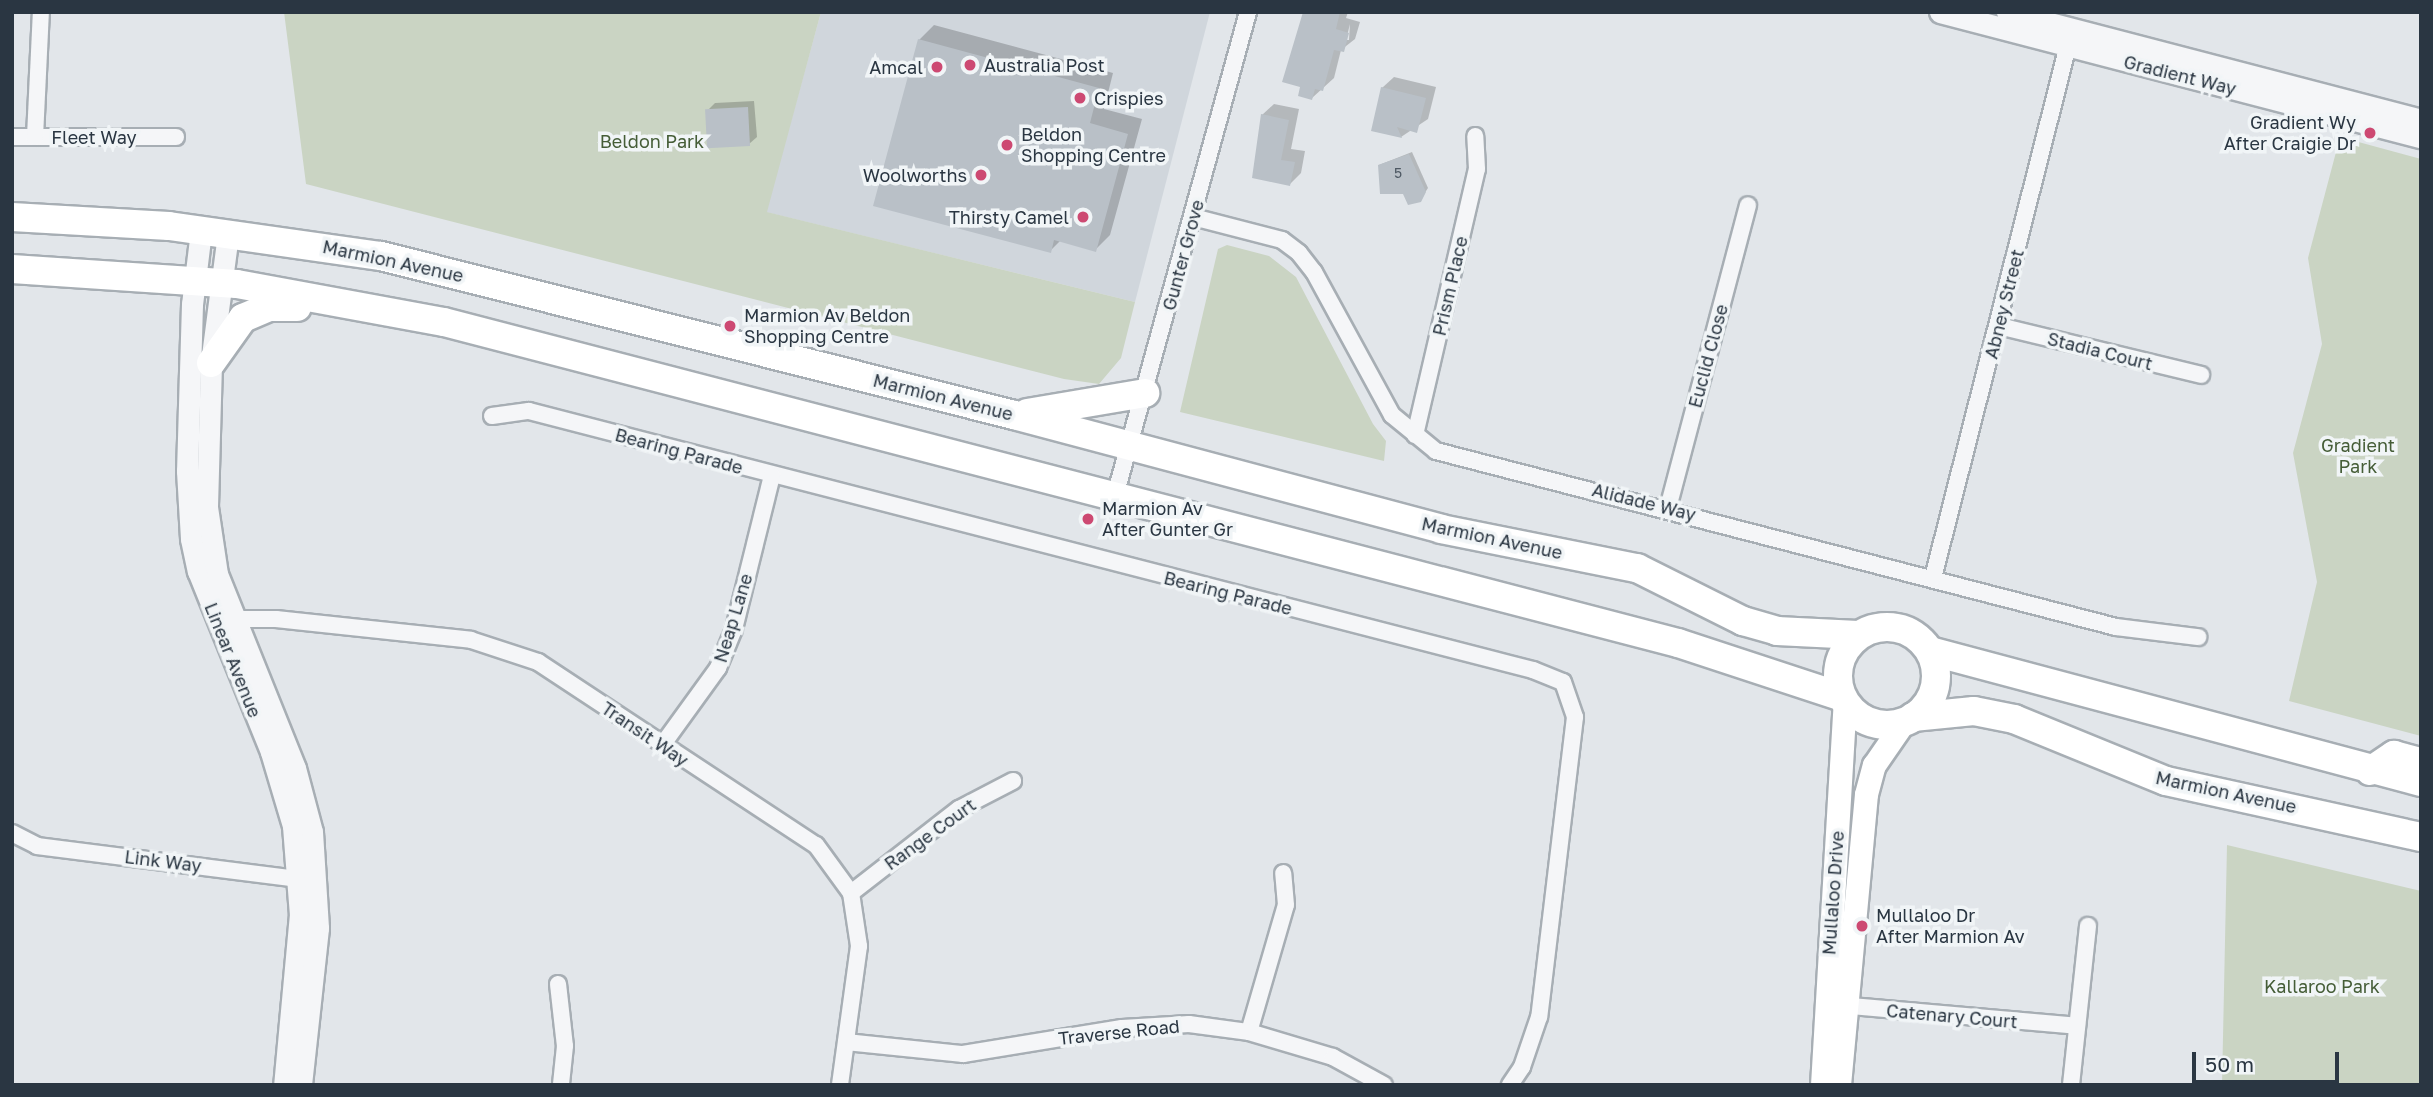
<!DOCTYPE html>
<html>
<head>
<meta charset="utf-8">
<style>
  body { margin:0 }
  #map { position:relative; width:2433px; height:1097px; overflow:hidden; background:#e2e6ea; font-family:"Golos Text",sans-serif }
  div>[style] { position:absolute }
  .built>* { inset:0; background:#d0d6dc }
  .green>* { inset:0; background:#cad4c3 }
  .shadow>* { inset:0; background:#0003 }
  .building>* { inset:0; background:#b9c0c7; transform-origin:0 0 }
  .roads { filter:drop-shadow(2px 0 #a7aeb4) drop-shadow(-2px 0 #a7aeb4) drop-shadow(0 2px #a7aeb4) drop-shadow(0 -2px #a7aeb4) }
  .minor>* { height:16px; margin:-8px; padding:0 8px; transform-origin:8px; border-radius:8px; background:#f5f6f8 }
  .tertiary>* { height:21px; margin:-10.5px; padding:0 10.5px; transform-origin:10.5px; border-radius:10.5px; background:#f5f6f8 }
  .secondary>* { height:23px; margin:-11.5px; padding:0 11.5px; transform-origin:11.5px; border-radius:11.5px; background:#fff }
  .trunk>* { height:28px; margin:-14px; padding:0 14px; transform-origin:14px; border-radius:14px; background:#fff }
  .trunk>.ring { margin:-14px; padding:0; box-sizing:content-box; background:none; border:28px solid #fff; border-radius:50% }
  .dots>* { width:19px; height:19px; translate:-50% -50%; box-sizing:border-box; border:4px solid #f1f5f7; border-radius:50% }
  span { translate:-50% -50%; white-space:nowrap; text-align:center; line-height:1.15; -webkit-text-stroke:7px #f1f5f7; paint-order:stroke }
  .number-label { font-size:14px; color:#4e5863 }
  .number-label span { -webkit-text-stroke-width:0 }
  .poi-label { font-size:18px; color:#2a3642 }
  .left { translate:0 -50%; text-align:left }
  .right { translate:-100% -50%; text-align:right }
  .street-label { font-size:18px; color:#2a3642 }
  .park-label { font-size:18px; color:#455d37 }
  .frame { position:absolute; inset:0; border:14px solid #2a3642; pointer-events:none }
  .scale { position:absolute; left:2192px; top:1052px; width:147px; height:32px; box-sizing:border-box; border:4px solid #2a3642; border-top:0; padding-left:9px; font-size:21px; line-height:24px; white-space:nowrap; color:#2a3642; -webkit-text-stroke:5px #f1f5f7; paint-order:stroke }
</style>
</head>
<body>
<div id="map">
  <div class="built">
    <i style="clip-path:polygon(821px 12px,1210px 12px,1135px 302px,766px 212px)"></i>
  </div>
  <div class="green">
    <i style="clip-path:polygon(284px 12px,821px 12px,767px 212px,1135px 302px,1121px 358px,1099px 384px,1064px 379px,306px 184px)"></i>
    <i style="clip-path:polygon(2340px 137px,2421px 159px,2421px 736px,2289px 701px,2317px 582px,2293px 453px,2322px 344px,2308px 258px)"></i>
    <i style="clip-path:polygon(1227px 245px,1269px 256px,1296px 277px,1373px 424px,1386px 441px,1384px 461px,1180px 412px,1218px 249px)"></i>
    <i style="clip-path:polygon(2227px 845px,2421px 891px,2421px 1085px,2222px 1085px)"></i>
  </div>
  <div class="shadow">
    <i style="clip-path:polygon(evenodd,1304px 12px,1348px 12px,1346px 18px,1360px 22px,1355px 39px,1341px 50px,1334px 78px,1312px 98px,1304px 12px,1350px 24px,1349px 40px,1346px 40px,1350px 24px)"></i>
    <i style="clip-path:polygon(934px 25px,1113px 73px,1104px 109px,1142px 119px,1110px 235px,1095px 250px,1061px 240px,1050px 251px,919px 40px)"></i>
    <i style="clip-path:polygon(1394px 77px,1436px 87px,1428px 119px,1401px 137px,1373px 130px,1382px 88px)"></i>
    <i style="clip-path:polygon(754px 101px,757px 137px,749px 144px,707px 111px,715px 103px)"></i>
    <i style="clip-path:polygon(1274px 104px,1299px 109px,1291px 149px,1305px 151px,1301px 173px,1290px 184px,1262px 115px)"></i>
    <i style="clip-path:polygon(1412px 152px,1428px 188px,1420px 200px,1404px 192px,1379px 165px)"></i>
  </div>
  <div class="building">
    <i style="clip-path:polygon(1303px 12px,1340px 12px,1336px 29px,1349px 33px,1344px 52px,1334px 50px,1323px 91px,1315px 89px,1312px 100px,1298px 96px,1300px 87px,1282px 82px)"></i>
    <i style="clip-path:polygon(918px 39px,1099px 88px,1090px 123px,1128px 134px,1096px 252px,1054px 240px,1051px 253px,873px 206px)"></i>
    <i style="clip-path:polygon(1381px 87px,1426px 98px,1417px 133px,1397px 127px,1402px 138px,1371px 131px)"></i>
    <i style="left:748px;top:107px;width:39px;height:43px;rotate:87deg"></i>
    <i style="clip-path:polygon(1261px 114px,1289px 120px,1281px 160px,1295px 162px,1290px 186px,1252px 178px)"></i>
    <i style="clip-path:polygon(1409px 154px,1426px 192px,1421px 202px,1408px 205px,1403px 194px,1380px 194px,1378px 165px)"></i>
  </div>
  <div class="roads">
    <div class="minor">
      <i style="left:12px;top:137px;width:164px"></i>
      <i style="left:35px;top:137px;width:125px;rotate:-87.3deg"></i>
      <i style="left:1193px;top:217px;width:92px;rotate:14.5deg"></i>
      <i style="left:1282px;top:240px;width:21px;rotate:37deg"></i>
      <i style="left:1299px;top:253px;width:24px;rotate:52deg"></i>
      <i style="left:1314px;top:272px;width:163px;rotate:61.4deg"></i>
      <i style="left:1392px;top:415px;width:57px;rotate:39.3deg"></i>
      <i style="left:1436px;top:451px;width:702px;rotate:14.51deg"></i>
      <i style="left:2116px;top:627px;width:83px;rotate:7deg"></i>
      <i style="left:1999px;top:326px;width:208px;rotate:13.6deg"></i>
      <i style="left:492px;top:416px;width:37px;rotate:-8deg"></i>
      <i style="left:529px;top:411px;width:1037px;rotate:14.47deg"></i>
      <i style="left:1533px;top:670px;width:32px;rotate:22deg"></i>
      <i style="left:1563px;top:682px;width:37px;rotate:71deg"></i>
      <i style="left:1575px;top:717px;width:302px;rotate:96.8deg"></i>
      <i style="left:1539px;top:1017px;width:53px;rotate:108.8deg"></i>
      <i style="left:1522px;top:1067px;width:22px;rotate:124deg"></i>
      <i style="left:1415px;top:435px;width:273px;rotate:-76.9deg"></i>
      <i style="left:1477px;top:169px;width:33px;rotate:-93deg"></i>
      <i style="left:1115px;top:496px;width:502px;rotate:-74.63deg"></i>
      <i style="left:1668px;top:508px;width:313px;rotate:-75.2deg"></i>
      <i style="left:1933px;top:578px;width:561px;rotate:-75.77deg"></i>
      <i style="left:224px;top:619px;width:52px"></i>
      <i style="left:276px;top:619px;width:196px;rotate:6.1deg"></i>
      <i style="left:471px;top:640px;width:71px;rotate:18.2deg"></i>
      <i style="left:538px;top:662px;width:333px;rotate:33.4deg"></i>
      <i style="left:816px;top:845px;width:59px;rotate:53.9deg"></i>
      <i style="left:851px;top:893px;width:54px;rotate:81.4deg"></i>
      <i style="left:859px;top:946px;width:140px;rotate:97.8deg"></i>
      <i style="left:663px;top:744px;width:94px;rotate:-54.1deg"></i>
      <i style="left:718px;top:668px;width:42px;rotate:-67.7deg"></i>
      <i style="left:734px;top:629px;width:158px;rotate:-76.1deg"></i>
      <i style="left:12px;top:833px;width:28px;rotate:27deg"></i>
      <i style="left:37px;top:846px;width:272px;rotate:7.2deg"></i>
      <i style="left:851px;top:893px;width:137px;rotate:-37.9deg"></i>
      <i style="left:959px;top:809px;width:61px;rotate:-27.4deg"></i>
      <i style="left:558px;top:984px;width:62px;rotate:83.6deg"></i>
      <i style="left:565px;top:1046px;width:39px;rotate:96deg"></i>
      <i style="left:1839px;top:1005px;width:239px;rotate:5deg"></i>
      <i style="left:1249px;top:1032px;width:132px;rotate:-73.8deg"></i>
      <i style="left:1286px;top:905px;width:32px;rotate:-95deg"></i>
      <i style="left:846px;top:1042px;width:118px;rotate:5.9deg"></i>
      <i style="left:963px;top:1054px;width:161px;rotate:-9.3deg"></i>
      <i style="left:1122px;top:1028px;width:67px;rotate:-3.4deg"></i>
      <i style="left:1189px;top:1024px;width:61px;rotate:7.6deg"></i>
      <i style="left:1249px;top:1032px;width:88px;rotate:16.6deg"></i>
      <i style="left:1333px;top:1057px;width:58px;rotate:28.8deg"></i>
      <i style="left:2071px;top:1085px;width:160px;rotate:-83.9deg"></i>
    </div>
    <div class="tertiary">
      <i style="left:1940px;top:12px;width:497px;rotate:14.6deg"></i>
      <i style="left:2007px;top:12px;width:428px;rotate:14.6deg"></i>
      <i style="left:201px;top:231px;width:74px;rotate:97deg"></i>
      <i style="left:192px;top:304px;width:167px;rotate:91.7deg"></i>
      <i style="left:187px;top:471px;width:68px;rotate:86.6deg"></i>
      <i style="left:191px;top:539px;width:33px;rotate:78deg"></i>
      <i style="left:198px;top:571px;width:195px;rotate:68deg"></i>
      <i style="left:271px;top:752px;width:77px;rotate:73.4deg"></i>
      <i style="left:293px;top:826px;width:88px;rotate:85.5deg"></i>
      <i style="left:300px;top:914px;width:172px;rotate:95.3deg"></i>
      <i style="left:228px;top:234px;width:130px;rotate:97.5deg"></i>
      <i style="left:211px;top:363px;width:144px;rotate:91.6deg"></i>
      <i style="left:207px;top:507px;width:68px;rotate:81.5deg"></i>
      <i style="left:217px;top:574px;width:209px;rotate:68.1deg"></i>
      <i style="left:295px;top:768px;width:66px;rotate:75.1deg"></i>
      <i style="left:312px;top:832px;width:96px;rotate:86.4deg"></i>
      <i style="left:318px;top:928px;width:158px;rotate:96.2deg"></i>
    </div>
    <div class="secondary">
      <i style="left:1822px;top:1085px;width:384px;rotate:-86.6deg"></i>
      <i style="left:1839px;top:1085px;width:292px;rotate:-84.7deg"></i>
      <i style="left:1866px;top:794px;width:30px;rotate:-75deg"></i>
      <i style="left:1874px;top:765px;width:51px;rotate:-55.4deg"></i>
    </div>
    <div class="trunk">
      <i style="left:12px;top:217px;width:157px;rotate:3.3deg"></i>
      <i style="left:169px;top:226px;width:214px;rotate:8.1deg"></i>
      <i style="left:381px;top:256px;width:653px;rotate:14.1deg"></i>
      <i style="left:1014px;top:415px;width:442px;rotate:14.9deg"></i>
      <i style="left:1441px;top:529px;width:200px;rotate:11.3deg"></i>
      <i style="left:1637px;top:568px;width:119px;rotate:26.6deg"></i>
      <i style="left:1743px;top:621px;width:35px;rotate:16deg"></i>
      <i style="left:1777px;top:631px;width:81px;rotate:2.8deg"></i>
      <i style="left:12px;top:269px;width:225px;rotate:3.8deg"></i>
      <i style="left:237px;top:284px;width:210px;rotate:10.4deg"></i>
      <i style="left:444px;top:322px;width:1275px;rotate:14.58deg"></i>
      <i style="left:1678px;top:643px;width:173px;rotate:18.2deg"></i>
      <i style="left:211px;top:363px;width:55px;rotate:-54.6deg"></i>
      <i style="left:243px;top:318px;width:28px;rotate:-23deg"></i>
      <i style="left:269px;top:307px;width:28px"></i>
      <i style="left:1027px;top:413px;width:120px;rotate:-9.6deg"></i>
      <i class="ring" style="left:1838px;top:627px;width:70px;height:70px"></i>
      <i style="left:1930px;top:651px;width:508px;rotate:14.94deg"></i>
      <i style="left:1913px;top:717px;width:61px;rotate:-5.6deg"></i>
      <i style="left:1974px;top:711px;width:41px;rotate:11.3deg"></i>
      <i style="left:2014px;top:719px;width:164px;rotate:22.2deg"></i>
      <i style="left:2166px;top:781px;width:261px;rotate:12.4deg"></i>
      <i style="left:2370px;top:771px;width:29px;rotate:-34deg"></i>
      <i style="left:2394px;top:755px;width:28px;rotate:15deg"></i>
    </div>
  </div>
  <div class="dots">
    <i style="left:970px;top:65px;background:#cd4972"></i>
    <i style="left:937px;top:67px;background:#cd4972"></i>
    <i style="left:1080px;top:98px;background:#cd4972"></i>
    <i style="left:2370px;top:133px;background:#cd4972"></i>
    <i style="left:1007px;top:145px;background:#cd4972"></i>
    <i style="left:981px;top:175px;background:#cd4972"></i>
    <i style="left:1083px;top:217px;background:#cd4972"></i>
    <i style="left:730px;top:326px;background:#cd4972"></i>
    <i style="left:1088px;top:519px;background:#cd4972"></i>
    <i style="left:1862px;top:926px;background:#cd4972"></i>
  </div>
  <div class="number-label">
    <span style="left:1398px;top:173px">5</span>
  </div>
  <div class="poi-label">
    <span class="left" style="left:984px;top:65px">Australia Post</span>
    <span class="right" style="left:923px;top:67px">Amcal</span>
    <span class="left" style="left:1094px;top:98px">Crispies</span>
    <span class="right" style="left:2356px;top:133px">Gradient Wy<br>After Craigie Dr</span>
    <span class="left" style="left:1021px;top:145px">Beldon<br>Shopping Centre</span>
    <span class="right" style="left:967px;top:175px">Woolworths</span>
    <span class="right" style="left:1069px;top:217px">Thirsty Camel</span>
    <span class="left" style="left:744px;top:326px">Marmion Av Beldon<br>Shopping Centre</span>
    <span class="left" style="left:1102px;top:519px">Marmion Av<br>After Gunter Gr</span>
    <span class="left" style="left:1876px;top:926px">Mullaloo Dr<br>After Marmion Av</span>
  </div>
  <div class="street-label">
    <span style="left:2180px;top:75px;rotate:14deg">Gradient Way</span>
    <span style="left:94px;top:137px">Fleet Way</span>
    <span style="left:1183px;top:255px;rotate:-75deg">Gunter Grove</span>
    <span style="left:393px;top:261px;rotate:12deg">Marmion Avenue</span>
    <span style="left:1450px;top:286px;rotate:-77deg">Prism Place</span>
    <span style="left:2004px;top:304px;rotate:-76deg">Abney Street</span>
    <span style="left:2100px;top:351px;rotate:14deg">Stadia Court</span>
    <span style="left:1708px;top:356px;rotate:-75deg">Euclid Close</span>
    <span style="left:943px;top:397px;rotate:14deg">Marmion Avenue</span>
    <span style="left:679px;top:451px;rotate:15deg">Bearing Parade</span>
    <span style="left:1644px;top:502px;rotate:14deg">Alidade Way</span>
    <span style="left:1492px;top:538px;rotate:12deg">Marmion Avenue</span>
    <span style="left:1228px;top:593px;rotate:14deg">Bearing Parade</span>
    <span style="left:733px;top:618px;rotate:-73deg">Neap Lane</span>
    <span style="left:233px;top:660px;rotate:68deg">Linear Avenue</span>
    <span style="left:645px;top:734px;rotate:34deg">Transit Way</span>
    <span style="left:2226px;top:792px;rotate:12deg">Marmion Avenue</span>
    <span style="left:930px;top:834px;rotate:-36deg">Range Court</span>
    <span style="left:163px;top:861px;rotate:7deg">Link Way</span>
    <span style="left:1833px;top:893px;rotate:-86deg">Mullaloo Drive</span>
    <span style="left:1952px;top:1016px;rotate:5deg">Catenary Court</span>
    <span style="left:1119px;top:1032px;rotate:-6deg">Traverse Road</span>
  </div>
  <div class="park-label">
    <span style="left:652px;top:141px">Beldon Park</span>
    <span style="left:2358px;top:456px">Gradient<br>Park</span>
    <span style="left:2322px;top:986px">Kallaroo Park</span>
  </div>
  <div class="frame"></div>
  <div class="scale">50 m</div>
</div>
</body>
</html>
